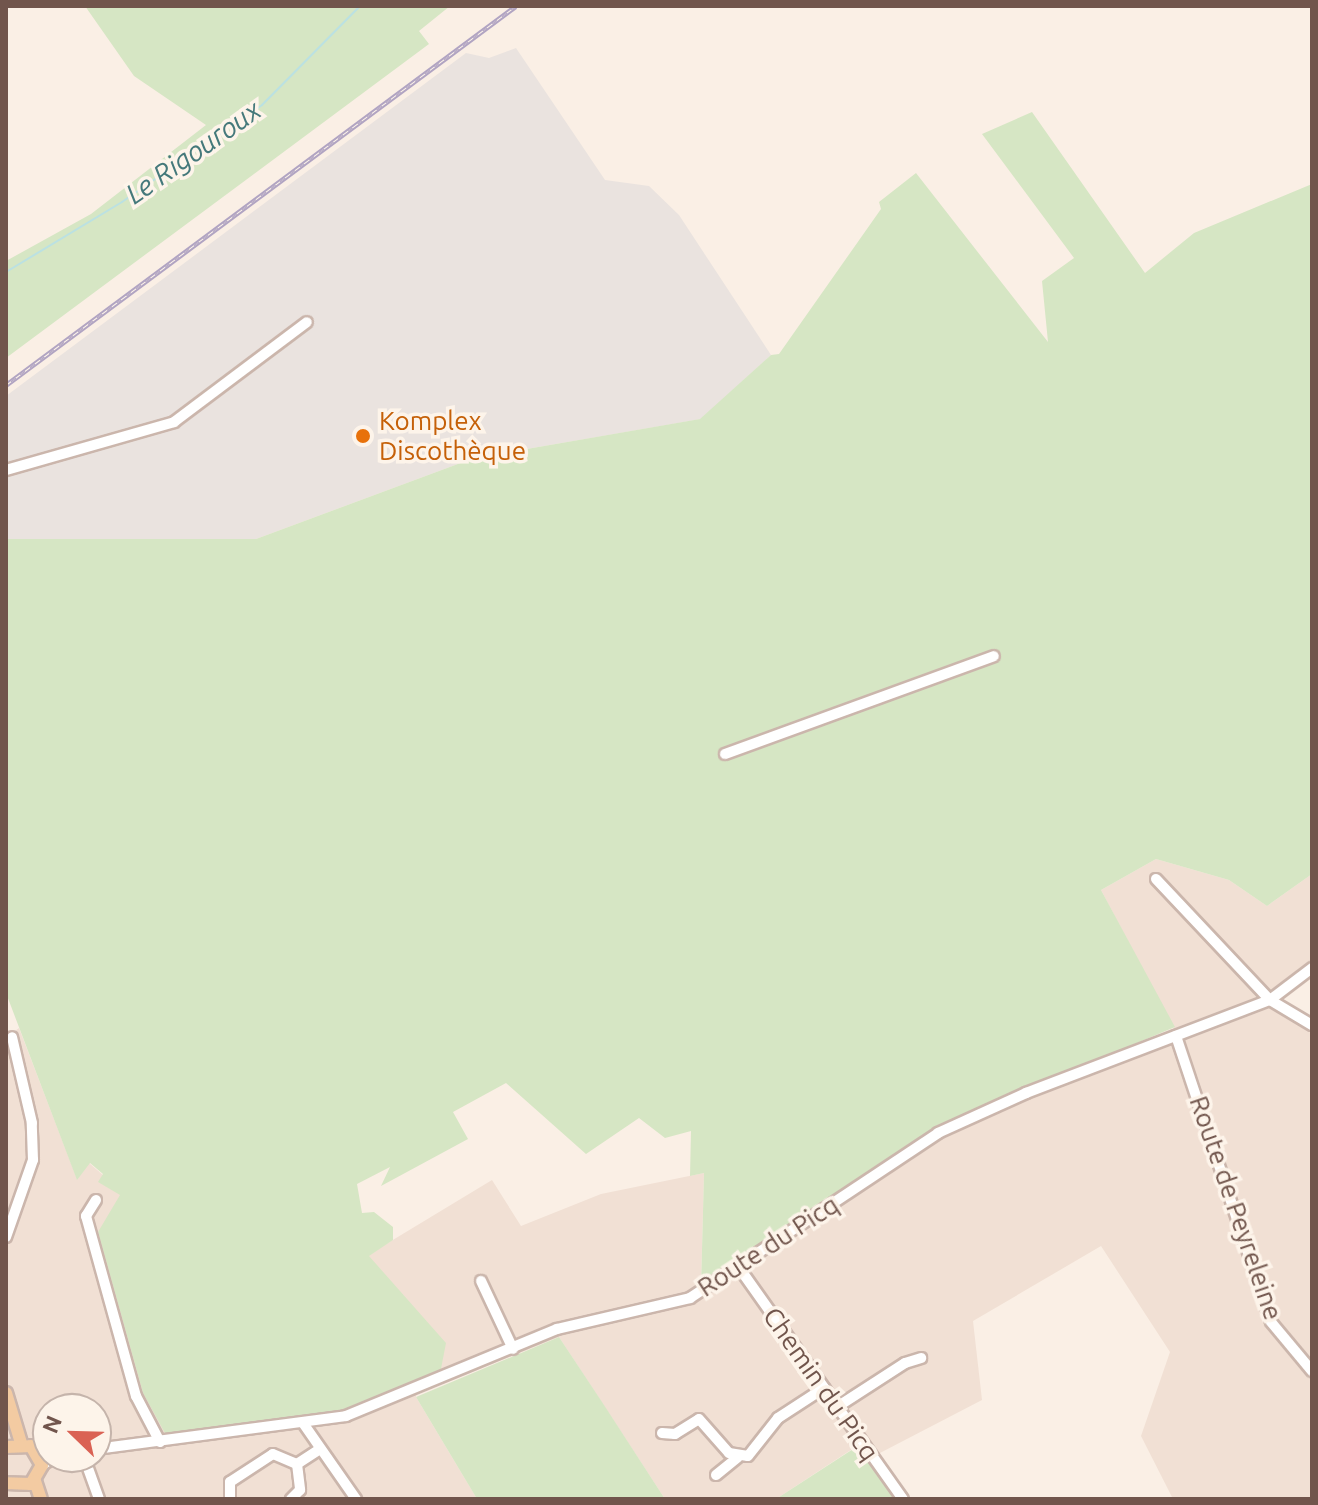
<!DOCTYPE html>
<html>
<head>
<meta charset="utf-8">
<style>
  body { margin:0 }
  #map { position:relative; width:1318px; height:1505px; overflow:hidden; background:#faefe5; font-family:Ubuntu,sans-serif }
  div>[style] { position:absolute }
  .residential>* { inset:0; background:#f1e0d4 }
  .industrial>* { inset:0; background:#eae3df }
  .green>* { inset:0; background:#d6e6c4 }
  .stream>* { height:2px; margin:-1px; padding:0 1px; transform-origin:1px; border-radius:1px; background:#bbe1e2 }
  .roads { filter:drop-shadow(2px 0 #cbb6ac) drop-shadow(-2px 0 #cbb6ac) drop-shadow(0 2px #cbb6ac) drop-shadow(0 -2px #cbb6ac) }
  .minor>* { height:10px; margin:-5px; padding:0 5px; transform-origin:5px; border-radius:5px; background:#fff }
  .major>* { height:12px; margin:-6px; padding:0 6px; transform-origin:6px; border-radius:6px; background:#f3cba2 }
  .rail>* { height:5px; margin-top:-2.5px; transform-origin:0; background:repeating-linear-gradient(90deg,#fdf4ea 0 6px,#b1a4c2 0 12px); box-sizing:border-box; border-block:2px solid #b1a4c2 }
  .dots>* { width:22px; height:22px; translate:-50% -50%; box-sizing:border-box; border:4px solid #fdf4ea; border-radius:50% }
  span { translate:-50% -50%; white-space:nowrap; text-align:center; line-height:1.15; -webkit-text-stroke:7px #fdf4ea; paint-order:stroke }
  .food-label { font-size:26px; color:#c56008 }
  .left { translate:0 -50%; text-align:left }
  .street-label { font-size:26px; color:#71554c }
  .water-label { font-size:28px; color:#45797b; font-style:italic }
  .frame { position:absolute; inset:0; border:8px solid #71554c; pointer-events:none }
  .north { position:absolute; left:32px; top:1393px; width:80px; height:80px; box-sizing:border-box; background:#fdf4ea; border:2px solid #c5b4ab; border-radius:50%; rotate:293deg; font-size:22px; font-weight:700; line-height:32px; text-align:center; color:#71554c }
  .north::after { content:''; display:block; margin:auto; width:28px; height:36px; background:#da6254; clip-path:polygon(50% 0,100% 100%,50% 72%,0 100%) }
</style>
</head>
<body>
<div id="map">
  <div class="residential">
    <i style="clip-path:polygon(1156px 859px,1229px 880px,1267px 906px,1312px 874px,1312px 959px,1292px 978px,1256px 998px,1312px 1031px,1312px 1499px,1173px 1499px,1141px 1436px,1170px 1352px,1101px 1246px,973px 1321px,982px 1400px,878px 1454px,866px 1440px,776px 1499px,665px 1499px,559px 1337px,443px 1384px,368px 1255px,492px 1180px,521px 1226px,601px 1194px,704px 1173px,701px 1285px,932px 1129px,1174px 1028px,1101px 890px)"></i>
    <i style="clip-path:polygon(evenodd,19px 1028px,77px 1179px,89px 1163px,103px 1175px,99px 1182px,121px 1195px,218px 1427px,348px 1410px,417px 1385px,416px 1397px,477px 1499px,6px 1499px,6px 1038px,19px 1028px,48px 1409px,96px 1409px,96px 1457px,48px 1457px,48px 1409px)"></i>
  </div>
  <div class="industrial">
    <i style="clip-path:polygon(516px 48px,605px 180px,649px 186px,679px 215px,771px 355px,701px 419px,474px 458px,256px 539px,6px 539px,6px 396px,466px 53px,489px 58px)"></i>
  </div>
  <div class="green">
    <i style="clip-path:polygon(85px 6px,450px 6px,419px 31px,429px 44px,6px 358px,6px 261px,91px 214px,206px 125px,134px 76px)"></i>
    <i style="clip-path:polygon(1032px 112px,1145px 273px,1194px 233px,1312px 184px,1312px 874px,1267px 906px,1229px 880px,1156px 859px,1101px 890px,1175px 1027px,932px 1129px,701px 1287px,704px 1173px,690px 1176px,691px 1131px,665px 1138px,639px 1118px,586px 1154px,506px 1083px,453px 1112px,468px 1139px,381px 1186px,390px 1167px,357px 1184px,362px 1213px,374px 1212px,393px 1227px,393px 1240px,369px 1256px,446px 1343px,440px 1374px,348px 1410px,166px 1435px,143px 1393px,98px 1232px,120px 1195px,98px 1182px,103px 1174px,90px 1163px,77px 1180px,6px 993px,6px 539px,256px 539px,474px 458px,700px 419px,771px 355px,779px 354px,881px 209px,879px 202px,916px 173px,1048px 342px,1042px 281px,1074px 258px,982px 134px)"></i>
    <i style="clip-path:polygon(559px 1337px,604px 1405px,665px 1499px,477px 1499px,416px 1397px)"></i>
    <i style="clip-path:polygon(867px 1440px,901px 1499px,776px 1499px)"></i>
  </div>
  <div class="stream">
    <i style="left:6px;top:272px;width:135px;rotate:-31.1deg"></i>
    <i style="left:122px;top:202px;width:170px;rotate:-34.7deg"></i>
    <i style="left:262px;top:105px;width:139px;rotate:-45.3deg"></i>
  </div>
  <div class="roads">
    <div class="minor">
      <i style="left:6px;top:470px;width:175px;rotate:-15.9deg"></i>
      <i style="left:174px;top:422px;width:166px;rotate:-36.9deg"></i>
      <i style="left:725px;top:754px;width:286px;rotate:-20deg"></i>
      <i style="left:1156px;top:879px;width:166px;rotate:46.7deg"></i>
      <i style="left:1270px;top:1000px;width:49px;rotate:30.8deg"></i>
      <i style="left:1176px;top:1036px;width:301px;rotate:71.6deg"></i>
      <i style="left:1271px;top:1322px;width:64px;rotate:50.1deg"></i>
      <i style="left:96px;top:1200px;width:19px;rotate:122deg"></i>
      <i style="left:86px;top:1216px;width:187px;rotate:74.5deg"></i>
      <i style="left:136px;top:1396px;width:52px;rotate:62.4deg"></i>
      <i style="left:6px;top:1237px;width:82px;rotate:-70.7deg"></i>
      <i style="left:33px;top:1160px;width:37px;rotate:-92deg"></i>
      <i style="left:32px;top:1123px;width:88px;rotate:-103.1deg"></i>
      <i style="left:740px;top:1269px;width:282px;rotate:54.7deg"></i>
      <i style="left:481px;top:1281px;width:75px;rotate:64.8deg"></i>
      <i style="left:837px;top:1407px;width:81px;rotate:-32.9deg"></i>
      <i style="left:905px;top:1363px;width:17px;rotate:-17deg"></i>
      <i style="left:303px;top:1423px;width:93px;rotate:55.1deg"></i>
      <i style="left:662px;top:1433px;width:13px;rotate:4deg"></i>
      <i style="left:675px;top:1434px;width:28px;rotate:-32deg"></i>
      <i style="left:699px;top:1419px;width:45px;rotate:48.6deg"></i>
      <i style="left:729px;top:1453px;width:19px;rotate:9deg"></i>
      <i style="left:748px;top:1456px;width:48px;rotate:-51.7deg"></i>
      <i style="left:778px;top:1418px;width:55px;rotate:-33.1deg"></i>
      <i style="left:96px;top:1449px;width:252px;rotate:-7.5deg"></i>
      <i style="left:346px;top:1416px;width:228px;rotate:-22.4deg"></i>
      <i style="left:557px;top:1329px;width:137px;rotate:-13.1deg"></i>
      <i style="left:690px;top:1298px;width:298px;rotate:-33.6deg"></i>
      <i style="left:938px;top:1133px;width:97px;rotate:-24.4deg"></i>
      <i style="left:1026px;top:1093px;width:261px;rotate:-20.9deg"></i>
      <i style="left:1270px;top:1000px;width:53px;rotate:-37.3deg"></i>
      <i style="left:84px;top:1457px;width:45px;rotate:70.3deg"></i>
      <i style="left:297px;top:1464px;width:27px;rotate:-33deg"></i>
      <i style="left:42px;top:1465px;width:15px;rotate:-32deg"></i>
      <i style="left:716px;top:1475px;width:28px;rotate:-39deg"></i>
      <i style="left:230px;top:1499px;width:17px;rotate:-90deg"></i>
      <i style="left:230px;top:1482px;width:51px;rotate:-33.1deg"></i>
      <i style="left:273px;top:1454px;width:26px;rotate:23deg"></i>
      <i style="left:297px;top:1464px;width:26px;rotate:83deg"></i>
      <i style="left:300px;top:1490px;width:13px;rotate:135deg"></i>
    </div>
    <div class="major">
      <i style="left:6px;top:1393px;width:52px;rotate:73.3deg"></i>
      <i style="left:6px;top:1447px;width:25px;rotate:-2deg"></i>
      <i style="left:31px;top:1446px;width:22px;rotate:60deg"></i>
      <i style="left:42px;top:1465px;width:22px;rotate:120deg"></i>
      <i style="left:31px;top:1484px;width:25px;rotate:-178deg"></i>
      <i style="left:35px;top:1481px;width:19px;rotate:72deg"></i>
    </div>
  </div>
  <div class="rail">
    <i style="left:6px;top:385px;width:635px;rotate:-36.62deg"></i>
  </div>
  <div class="dots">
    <i style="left:363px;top:436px;background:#e8710a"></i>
  </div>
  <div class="food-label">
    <span class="left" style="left:379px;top:436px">Komplex<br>Discothèque</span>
  </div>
  <div class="street-label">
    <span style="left:1236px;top:1208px;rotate:71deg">Route de Peyreleine</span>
    <span style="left:768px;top:1246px;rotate:-33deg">Route du Picq</span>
    <span style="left:821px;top:1384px;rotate:55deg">Chemin du Picq</span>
  </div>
  <div class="water-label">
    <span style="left:193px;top:152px;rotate:-35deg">Le Rigouroux</span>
  </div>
  <div class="frame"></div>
  <div class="north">N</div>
</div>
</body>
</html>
